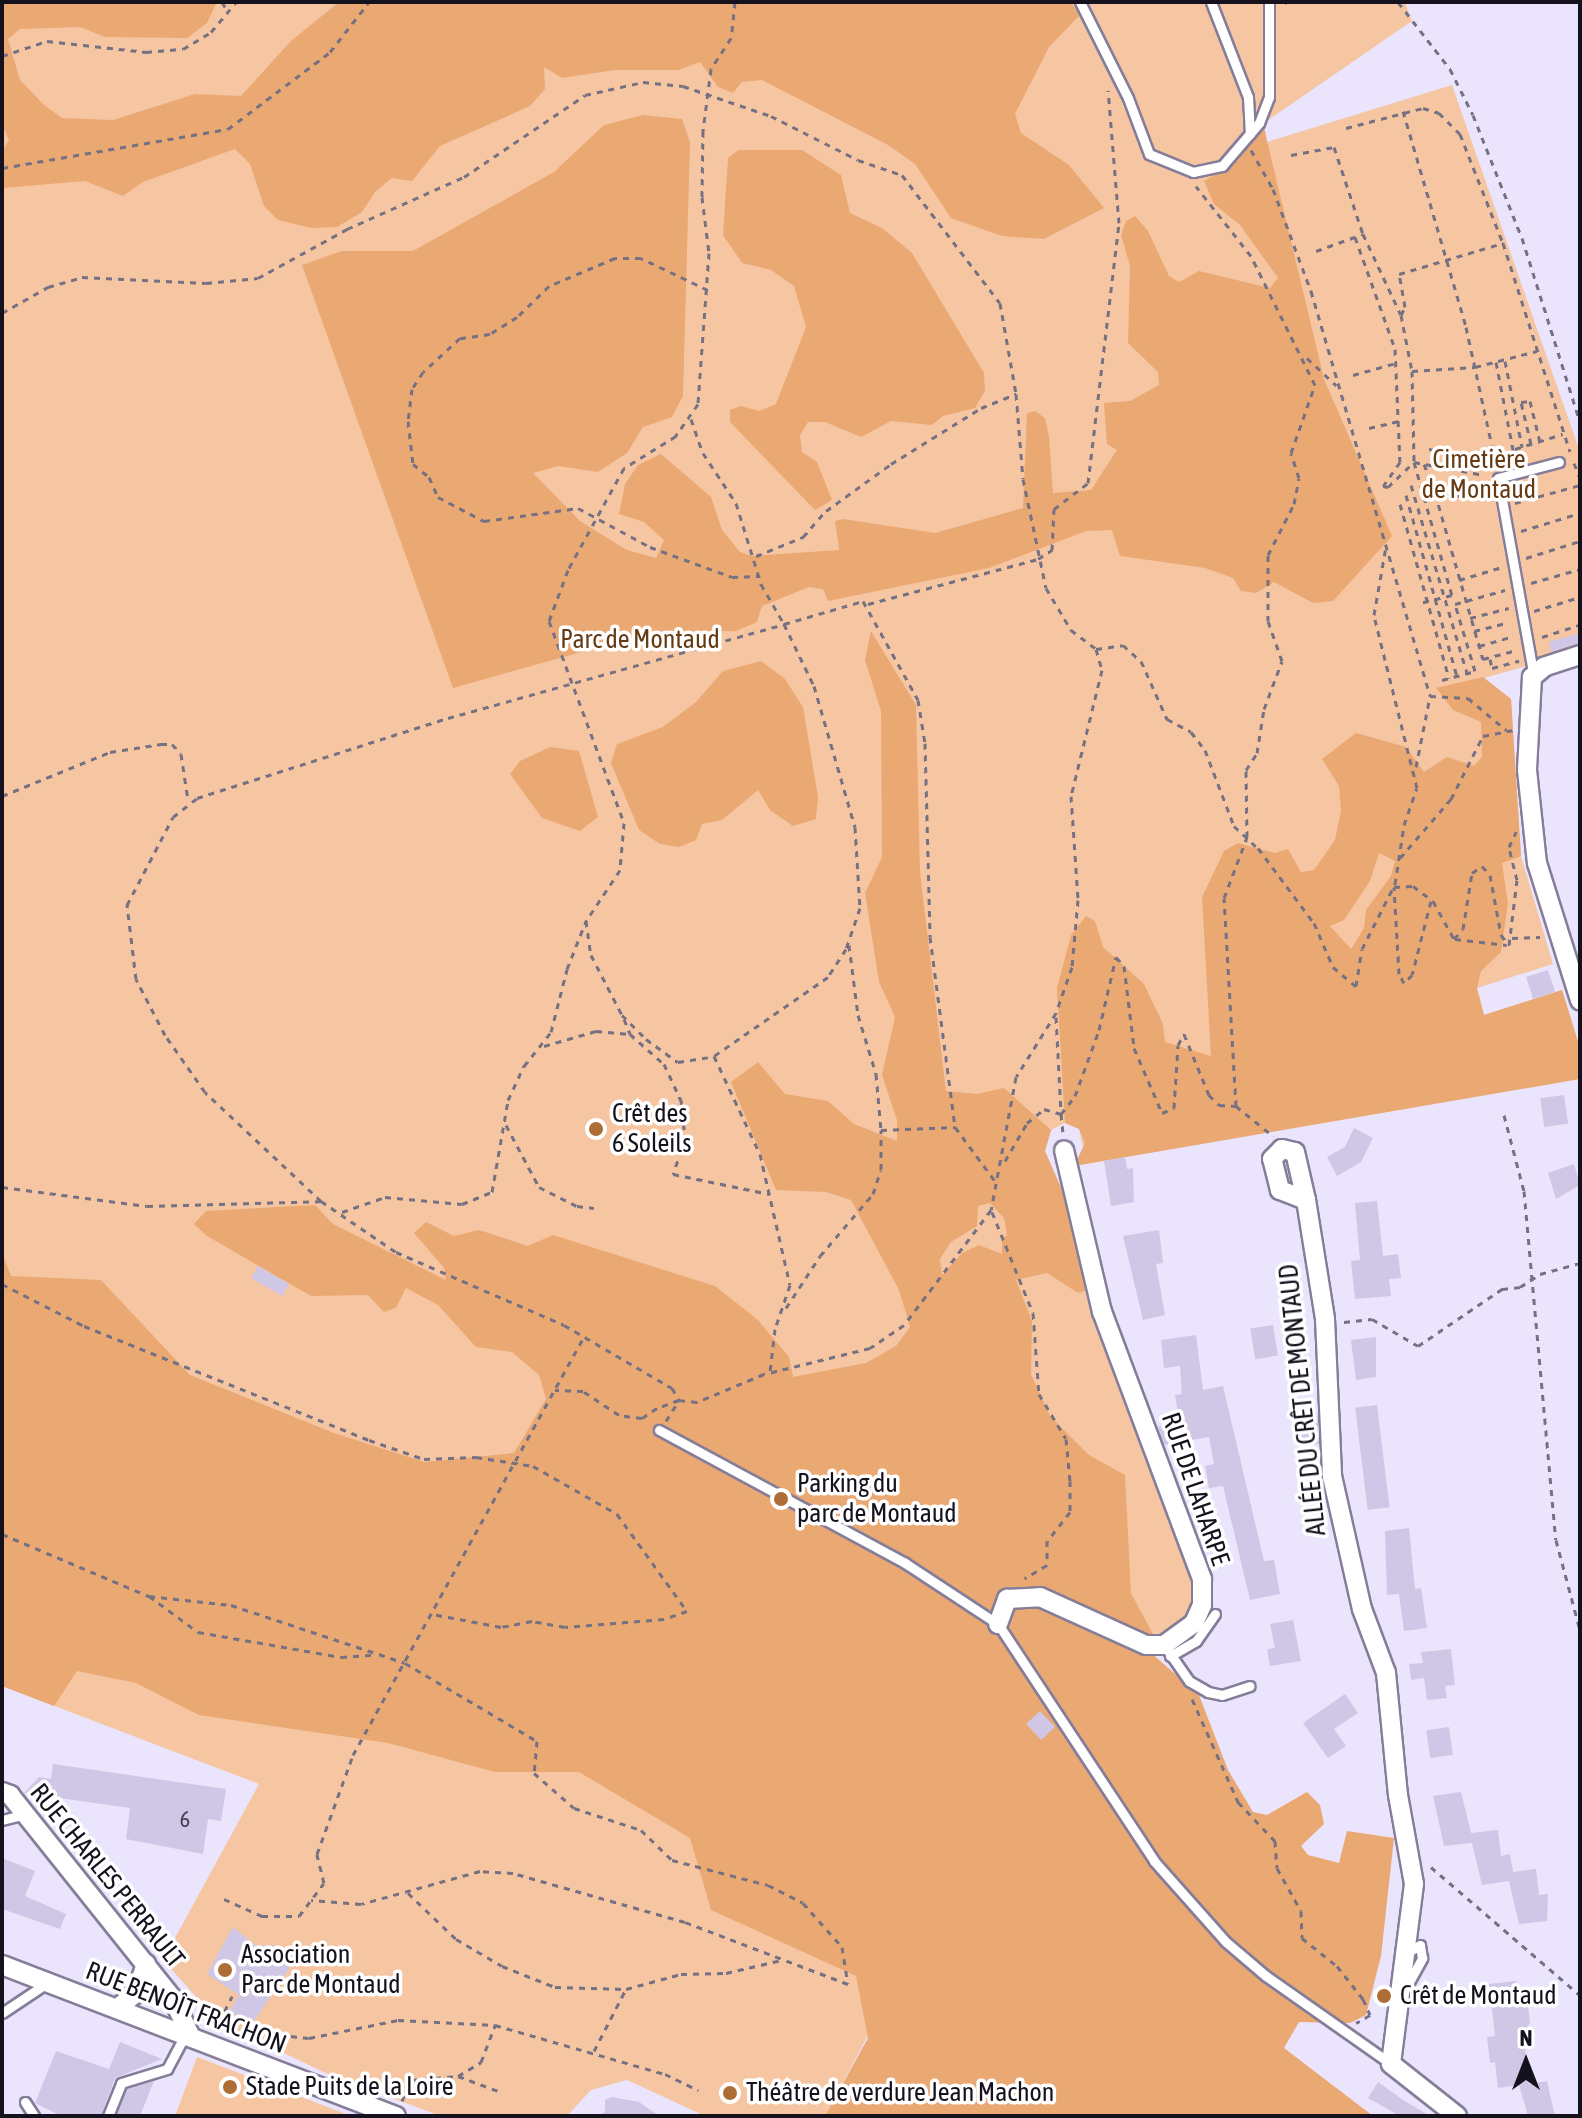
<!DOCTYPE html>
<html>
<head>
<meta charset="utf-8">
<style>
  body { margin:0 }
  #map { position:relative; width:1582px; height:2118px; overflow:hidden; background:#eae4fc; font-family:"Asap Condensed",sans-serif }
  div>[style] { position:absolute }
  .green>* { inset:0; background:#f6c6a2 }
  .forest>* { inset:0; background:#eaa873 }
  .building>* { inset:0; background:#cfc7e5; transform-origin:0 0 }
  .path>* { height:3px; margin-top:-1.5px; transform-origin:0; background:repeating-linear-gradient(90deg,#767182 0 6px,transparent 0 12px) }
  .roads { filter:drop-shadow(2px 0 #857d99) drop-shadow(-2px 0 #857d99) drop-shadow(0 2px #857d99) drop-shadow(0 -2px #857d99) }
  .service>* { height:9px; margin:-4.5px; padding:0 4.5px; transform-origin:4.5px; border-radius:4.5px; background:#fff }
  .minor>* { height:18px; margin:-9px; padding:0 9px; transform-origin:9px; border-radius:9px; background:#fff }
  .dots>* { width:22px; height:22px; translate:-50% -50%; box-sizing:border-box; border:4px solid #fff; border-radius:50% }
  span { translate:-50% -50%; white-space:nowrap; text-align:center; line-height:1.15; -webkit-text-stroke:7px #fff; paint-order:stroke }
  .number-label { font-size:22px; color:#443f4f }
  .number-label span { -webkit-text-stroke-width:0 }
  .park-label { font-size:26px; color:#663b13 }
  .poi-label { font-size:26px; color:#15121d }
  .left { translate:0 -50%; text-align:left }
  .street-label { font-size:26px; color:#15121d }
  .frame { position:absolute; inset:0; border:4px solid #15121d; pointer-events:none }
  .north { position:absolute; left:1486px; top:2022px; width:80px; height:80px; -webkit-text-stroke:6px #fff; paint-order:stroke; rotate:0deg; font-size:22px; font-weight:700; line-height:32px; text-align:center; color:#15121d }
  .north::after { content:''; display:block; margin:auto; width:28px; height:36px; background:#15121d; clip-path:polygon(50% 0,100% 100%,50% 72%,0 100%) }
</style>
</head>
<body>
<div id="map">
  <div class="green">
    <i style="clip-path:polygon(2px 2px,1405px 2px,1412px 21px,1264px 123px,1267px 142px,1452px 85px,1580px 452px,1580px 651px,1484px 678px,1511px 699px,1521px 856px,1553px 964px,1477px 988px,1484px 1015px,1562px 990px,1580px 1048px,1297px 1126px,1074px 1166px,1084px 1152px,1079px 1129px,1065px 1123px,1051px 1130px,1045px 1151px,1192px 1569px,1193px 1608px,1174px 1634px,1048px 1697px,825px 2116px,705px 2116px,627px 2080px,591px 2090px,567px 2116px,441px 2116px,334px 2077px,219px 2022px,163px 1960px,259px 1784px,2px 1686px)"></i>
    <i style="clip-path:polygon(197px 2057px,351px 2116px,175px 2116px)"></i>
  </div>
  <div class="forest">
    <i style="clip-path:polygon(2px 2px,217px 2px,207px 23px,187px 38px,105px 37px,80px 27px,20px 29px,8px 39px,20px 80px,44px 105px,62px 118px,113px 120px,195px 94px,241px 96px,291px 41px,339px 2px,1071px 2px,1079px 16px,1049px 47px,1015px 114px,1021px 133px,1069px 165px,1104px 208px,1044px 239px,1002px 236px,951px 218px,915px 164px,888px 145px,762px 80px,742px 82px,733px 93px,718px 87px,700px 62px,679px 70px,615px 70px,562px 78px,544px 67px,545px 89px,530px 106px,440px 146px,412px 181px,392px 178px,375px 192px,362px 212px,337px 227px,311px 228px,278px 220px,264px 206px,250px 164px,235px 149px,143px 182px,123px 196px,85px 181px,2px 188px,2px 151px,9px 140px,2px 125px)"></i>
    <i style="clip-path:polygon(643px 115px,682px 119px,690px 142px,683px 396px,672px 417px,643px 427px,627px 453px,598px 472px,558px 466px,533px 473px,580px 521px,627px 550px,656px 558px,664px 540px,644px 522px,619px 514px,625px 484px,638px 465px,661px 454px,711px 497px,722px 530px,740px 552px,752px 556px,839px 550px,835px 521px,843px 519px,935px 533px,1023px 508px,1027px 413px,1035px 411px,1045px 418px,1049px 437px,1053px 493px,1091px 490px,1117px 450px,1107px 444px,1104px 403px,1130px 401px,1159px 385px,1158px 372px,1128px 343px,1130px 266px,1121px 235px,1126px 221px,1135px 216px,1148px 231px,1169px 276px,1179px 282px,1199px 271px,1270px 288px,1278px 278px,1240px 225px,1214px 204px,1204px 181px,1234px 164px,1263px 124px,1324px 379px,1392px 536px,1333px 601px,1313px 603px,1274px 582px,1256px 593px,1241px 591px,1233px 578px,1205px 568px,1120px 556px,1112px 530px,1086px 531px,989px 568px,828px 601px,823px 589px,809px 587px,762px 606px,757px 622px,736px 631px,653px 632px,453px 688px,302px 265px,342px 251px,413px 251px,554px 172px,604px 125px)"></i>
    <i style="clip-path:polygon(738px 150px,802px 150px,841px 175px,850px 213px,882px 228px,912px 253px,984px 373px,985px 391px,975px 408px,943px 416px,932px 425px,891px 421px,861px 437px,825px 422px,808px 422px,800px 435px,802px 452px,817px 462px,832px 500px,815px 510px,730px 422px,730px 410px,741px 406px,759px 411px,776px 404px,806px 327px,794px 286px,771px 270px,742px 263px,723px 235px,728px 158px)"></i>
    <i style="clip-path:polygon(evenodd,871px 631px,916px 705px,920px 872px,946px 1091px,977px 1094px,1004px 1088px,1051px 1130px,1045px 1151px,1066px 1199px,1088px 1290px,1078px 1293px,1047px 1273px,1016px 1280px,1032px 1321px,1031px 1374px,1050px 1416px,1089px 1455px,1125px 1475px,1131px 1593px,1154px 1636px,1150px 1652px,1199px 1695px,1228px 1770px,1253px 1812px,1267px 1815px,1307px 1792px,1320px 1805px,1324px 1824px,1301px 1846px,1308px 1855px,1339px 1863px,1347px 1831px,1394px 1838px,1381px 1956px,1366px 2015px,1350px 2023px,1299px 2022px,1284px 2048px,1373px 2116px,825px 2116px,868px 2038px,856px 1976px,711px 1910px,690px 1838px,579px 1772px,495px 1772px,388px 1743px,199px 1715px,136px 1683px,77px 1671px,54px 1706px,2px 1686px,2px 1253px,11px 1276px,101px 1280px,190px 1375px,334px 1433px,424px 1462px,514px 1453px,546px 1399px,539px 1375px,512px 1352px,476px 1347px,438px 1305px,406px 1288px,396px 1308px,384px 1312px,368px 1295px,311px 1296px,207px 1236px,194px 1224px,206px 1211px,315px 1205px,333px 1224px,446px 1280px,444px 1268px,414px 1233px,426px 1222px,454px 1236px,479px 1230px,528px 1246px,553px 1235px,715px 1286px,758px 1320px,789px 1357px,793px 1377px,866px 1363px,896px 1346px,910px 1327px,899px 1290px,851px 1200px,826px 1192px,776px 1190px,731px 1082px,758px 1062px,785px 1094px,828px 1101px,854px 1124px,897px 1141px,897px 1120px,882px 1075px,895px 1017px,879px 982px,865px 893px,882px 857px,881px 711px,865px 660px,871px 631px,990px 1203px,1004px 1218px,1007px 1236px,1002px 1237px,1002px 1254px,979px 1245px,962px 1253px,942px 1275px,940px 1259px,951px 1242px,977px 1226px,978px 1206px,990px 1203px)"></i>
    <i style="clip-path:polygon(761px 661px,785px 679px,803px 707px,818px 797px,816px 819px,793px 826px,770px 810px,758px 790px,722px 820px,702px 824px,696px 840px,679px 847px,660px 844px,639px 830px,611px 763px,617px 744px,663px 727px,696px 702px,723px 671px)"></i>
    <i style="clip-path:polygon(evenodd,1483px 677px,1511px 699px,1521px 856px,1502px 863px,1508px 903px,1501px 952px,1481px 971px,1477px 988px,1484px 1015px,1562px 990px,1580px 1048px,1580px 1079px,1074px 1166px,1085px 1143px,1079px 1129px,1065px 1123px,1057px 988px,1071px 935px,1086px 916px,1095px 921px,1103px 947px,1144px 984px,1163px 1024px,1165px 1042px,1211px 1056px,1202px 897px,1224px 851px,1238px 843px,1275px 853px,1288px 849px,1301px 872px,1314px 870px,1335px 840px,1341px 811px,1339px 786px,1322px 759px,1356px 733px,1406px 747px,1424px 772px,1447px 757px,1474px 766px,1482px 757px,1481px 722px,1453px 710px,1436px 688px,1483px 677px,1379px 853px,1395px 861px,1391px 876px,1366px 910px,1364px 928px,1351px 949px,1330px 926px,1344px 920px,1370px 881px,1379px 853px)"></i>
    <i style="clip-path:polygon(550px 747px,579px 751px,598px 817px,580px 831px,542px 818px,510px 774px,520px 761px)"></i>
  </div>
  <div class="building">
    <i style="clip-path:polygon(1580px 633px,1580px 643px,1551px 652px,1549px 642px)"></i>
    <i style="left:1548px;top:970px;width:23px;height:23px;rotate:72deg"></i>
    <i style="left:1564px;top:1095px;width:29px;height:24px;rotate:82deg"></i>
    <i style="clip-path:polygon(1354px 1128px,1373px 1138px,1361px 1162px,1337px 1176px,1327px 1157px,1345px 1147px)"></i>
    <i style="clip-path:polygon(1125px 1157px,1127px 1169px,1133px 1168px,1134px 1202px,1111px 1206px,1104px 1161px)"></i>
    <i style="clip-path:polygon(1574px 1164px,1580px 1185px,1556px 1199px,1548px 1173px)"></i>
    <i style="clip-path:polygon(1377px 1201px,1383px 1256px,1398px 1254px,1401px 1278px,1389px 1279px,1391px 1296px,1355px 1299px,1351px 1261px,1360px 1260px,1355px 1203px)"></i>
    <i style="clip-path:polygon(1159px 1230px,1163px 1263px,1156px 1264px,1165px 1315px,1143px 1320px,1123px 1236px)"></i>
    <i style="left:258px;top:1266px;width:36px;height:14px;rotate:30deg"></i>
    <i style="left:1273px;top:1325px;width:31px;height:23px;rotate:81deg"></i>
    <i style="clip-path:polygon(1196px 1335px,1203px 1390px,1223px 1386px,1264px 1561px,1274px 1560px,1280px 1594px,1250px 1600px,1223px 1486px,1209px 1488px,1205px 1466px,1214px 1464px,1209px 1437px,1164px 1445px,1158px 1427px,1179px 1418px,1175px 1395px,1182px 1394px,1180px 1366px,1164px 1368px,1161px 1340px)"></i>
    <i style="clip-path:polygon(1376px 1337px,1376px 1377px,1356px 1380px,1351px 1340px)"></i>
    <i style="left:1377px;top:1405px;width:103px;height:22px;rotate:83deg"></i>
    <i style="left:1317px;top:1412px;width:32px;height:21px;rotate:86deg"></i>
    <i style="clip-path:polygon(1409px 1528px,1415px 1589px,1421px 1588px,1427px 1628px,1404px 1631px,1399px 1594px,1387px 1595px,1385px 1531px)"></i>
    <i style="clip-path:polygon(1293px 1620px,1301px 1661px,1270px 1666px,1267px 1649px,1275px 1648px,1270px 1624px)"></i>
    <i style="clip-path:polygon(1451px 1649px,1455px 1685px,1445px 1686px,1447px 1698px,1427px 1700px,1424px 1678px,1411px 1680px,1409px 1664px,1423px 1663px,1421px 1652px)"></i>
    <i style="clip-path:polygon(1345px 1694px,1358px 1713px,1334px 1729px,1346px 1746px,1328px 1758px,1303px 1723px)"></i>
    <i style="left:1040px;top:1711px;width:22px;height:19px;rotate:47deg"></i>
    <i style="left:1449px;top:1727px;width:28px;height:23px;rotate:82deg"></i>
    <i style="clip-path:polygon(53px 1764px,226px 1789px,221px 1821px,208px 1819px,203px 1854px,126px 1839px,130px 1808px,24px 1793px,39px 1777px,51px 1779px)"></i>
    <i style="clip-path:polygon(1461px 1792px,1471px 1833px,1498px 1830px,1501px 1856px,1510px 1854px,1513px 1872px,1536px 1869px,1539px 1895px,1548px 1894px,1547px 1921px,1519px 1924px,1509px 1881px,1482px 1885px,1472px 1843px,1444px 1846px,1433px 1796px)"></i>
    <i style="clip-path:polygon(2px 1858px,35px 1871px,25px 1896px,66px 1914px,60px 1929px,2px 1909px)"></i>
    <i style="clip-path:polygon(233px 1927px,255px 1945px,280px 1946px,296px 1958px,252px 2024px,229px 2012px,239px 1995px,207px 1974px)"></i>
    <i style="clip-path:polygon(1516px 1981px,1523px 2006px,1528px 2005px,1530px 2023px,1523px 2032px,1529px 2084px,1547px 2081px,1555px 2116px,1528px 2116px,1519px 2085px,1498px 2088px,1495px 2062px,1490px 2063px,1487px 2037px,1495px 2036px,1489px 1984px)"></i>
    <i style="clip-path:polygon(120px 2042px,162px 2059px,115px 2078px,101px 2116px,61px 2116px,35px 2103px,56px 2051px,109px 2069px)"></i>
    <i style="clip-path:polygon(154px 2081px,140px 2116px,116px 2116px,127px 2089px)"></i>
    <i style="clip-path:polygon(1378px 2082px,1403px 2100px,1430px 2116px,1400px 2116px,1368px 2098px)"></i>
    <i style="clip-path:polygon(612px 2097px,639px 2102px,659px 2116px,598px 2116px,605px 2112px,605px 2100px)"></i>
  </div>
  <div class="path">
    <i style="left:222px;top:2px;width:12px;rotate:59deg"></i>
    <i style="left:735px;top:2px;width:36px;rotate:96deg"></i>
    <i style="left:731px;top:38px;width:37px;rotate:123deg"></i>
    <i style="left:711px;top:69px;width:63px;rotate:97.4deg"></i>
    <i style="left:703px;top:131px;width:66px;rotate:90.9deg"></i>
    <i style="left:702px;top:197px;width:56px;rotate:82.9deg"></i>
    <i style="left:709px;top:253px;width:151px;rotate:94.2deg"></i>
    <i style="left:698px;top:404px;width:39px;rotate:125deg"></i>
    <i style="left:676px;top:436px;width:61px;rotate:148.4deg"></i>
    <i style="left:624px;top:468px;width:116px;rotate:118.8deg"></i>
    <i style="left:568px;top:570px;width:54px;rotate:110.4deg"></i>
    <i style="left:549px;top:621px;width:215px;rotate:69.6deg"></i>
    <i style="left:624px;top:823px;width:47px;rotate:94.9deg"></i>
    <i style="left:620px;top:870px;width:61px;rotate:123.7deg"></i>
    <i style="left:586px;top:921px;width:34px;rotate:82deg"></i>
    <i style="left:591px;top:955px;width:68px;rotate:62.7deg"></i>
    <i style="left:622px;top:1015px;width:34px;rotate:45deg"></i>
    <i style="left:646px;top:1039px;width:39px;rotate:36deg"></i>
    <i style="left:678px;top:1062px;width:36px;rotate:-9deg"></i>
    <i style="left:714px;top:1056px;width:108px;rotate:64.9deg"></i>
    <i style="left:760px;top:1154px;width:134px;rotate:77.1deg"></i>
    <i style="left:790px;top:1285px;width:46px;rotate:108.8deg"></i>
    <i style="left:775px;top:1329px;width:43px;rotate:96.6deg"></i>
    <i style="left:1286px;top:2px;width:2px;rotate:63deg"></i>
    <i style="left:1398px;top:2px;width:85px;rotate:52.2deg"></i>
    <i style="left:1450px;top:69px;width:51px;rotate:63.4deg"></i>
    <i style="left:1473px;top:115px;width:132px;rotate:68.3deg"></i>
    <i style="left:1522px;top:238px;width:193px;rotate:72.5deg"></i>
    <i style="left:2px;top:56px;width:47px;rotate:-18.4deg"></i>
    <i style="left:47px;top:41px;width:100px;rotate:6.3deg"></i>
    <i style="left:146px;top:52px;width:37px;rotate:-5deg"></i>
    <i style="left:183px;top:49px;width:33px;rotate:-31deg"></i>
    <i style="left:211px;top:32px;width:39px;rotate:-50deg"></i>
    <i style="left:1403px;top:111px;width:225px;rotate:73.7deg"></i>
    <i style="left:1466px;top:327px;width:141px;rotate:77.7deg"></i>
    <i style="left:1346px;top:128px;width:80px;rotate:-14.6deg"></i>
    <i style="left:1423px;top:108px;width:17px;rotate:17deg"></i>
    <i style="left:1439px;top:113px;width:30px;rotate:45deg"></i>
    <i style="left:1460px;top:134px;width:117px;rotate:68.5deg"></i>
    <i style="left:1503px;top:243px;width:219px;rotate:72.2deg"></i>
    <i style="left:1251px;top:150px;width:45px;rotate:60.6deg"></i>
    <i style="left:1273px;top:189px;width:109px;rotate:69.6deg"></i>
    <i style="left:1311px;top:291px;width:422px;rotate:73.6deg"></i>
    <i style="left:1430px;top:696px;width:38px;rotate:3deg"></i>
    <i style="left:1468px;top:698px;width:50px;rotate:40.1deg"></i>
    <i style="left:1291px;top:155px;width:44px;rotate:-10.5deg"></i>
    <i style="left:1334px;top:147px;width:92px;rotate:71.6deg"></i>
    <i style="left:1363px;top:234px;width:89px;rotate:64.9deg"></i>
    <i style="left:1401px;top:315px;width:9px;rotate:-63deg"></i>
    <i style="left:1405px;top:307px;width:34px;rotate:-100deg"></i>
    <i style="left:1399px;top:274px;width:109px;rotate:-16.6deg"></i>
    <i style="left:2px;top:168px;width:229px;rotate:-9.8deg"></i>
    <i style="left:228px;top:129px;width:128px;rotate:-37deg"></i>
    <i style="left:330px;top:52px;width:63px;rotate:-52deg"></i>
    <i style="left:1355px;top:237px;width:119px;rotate:70.3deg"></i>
    <i style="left:1395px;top:349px;width:113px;rotate:87.5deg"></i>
    <i style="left:1400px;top:462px;width:29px;rotate:125deg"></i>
    <i style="left:1383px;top:486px;width:5px;rotate:11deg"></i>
    <i style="left:1388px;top:487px;width:36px;rotate:-44deg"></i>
    <i style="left:1414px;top:462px;width:71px;rotate:10.5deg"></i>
    <i style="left:1316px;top:251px;width:50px;rotate:-19.9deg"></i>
    <i style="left:708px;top:290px;width:74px;rotate:-154.5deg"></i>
    <i style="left:641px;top:258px;width:26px;rotate:180deg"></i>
    <i style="left:615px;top:258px;width:72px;rotate:157deg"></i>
    <i style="left:549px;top:286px;width:45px;rotate:135.9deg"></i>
    <i style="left:517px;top:317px;width:32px;rotate:148deg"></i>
    <i style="left:490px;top:334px;width:30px;rotate:172deg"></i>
    <i style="left:460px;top:338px;width:50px;rotate:137.4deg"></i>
    <i style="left:423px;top:372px;width:20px;rotate:123deg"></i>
    <i style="left:412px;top:389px;width:32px;rotate:97deg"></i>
    <i style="left:408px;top:421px;width:43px;rotate:83.4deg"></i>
    <i style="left:413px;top:464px;width:21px;rotate:39deg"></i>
    <i style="left:429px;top:477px;width:22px;rotate:66deg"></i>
    <i style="left:438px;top:497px;width:52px;rotate:27.6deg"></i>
    <i style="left:484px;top:521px;width:95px;rotate:-7.9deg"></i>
    <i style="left:578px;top:508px;width:82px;rotate:28.4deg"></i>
    <i style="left:650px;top:547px;width:87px;rotate:20.1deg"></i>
    <i style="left:732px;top:577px;width:27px;rotate:-2deg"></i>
    <i style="left:2px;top:313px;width:53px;rotate:-29.5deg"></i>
    <i style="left:48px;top:287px;width:35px;rotate:-16deg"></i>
    <i style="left:82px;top:277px;width:124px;rotate:2.8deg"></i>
    <i style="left:206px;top:283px;width:52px;rotate:-5.5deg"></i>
    <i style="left:258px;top:278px;width:102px;rotate:-28.8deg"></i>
    <i style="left:347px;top:229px;width:128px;rotate:-24deg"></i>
    <i style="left:464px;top:177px;width:146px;rotate:-34.1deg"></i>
    <i style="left:585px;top:95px;width:59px;rotate:-12.6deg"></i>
    <i style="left:643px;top:82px;width:40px;rotate:5.7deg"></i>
    <i style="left:683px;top:86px;width:93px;rotate:18.8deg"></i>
    <i style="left:771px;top:116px;width:97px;rotate:26.8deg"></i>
    <i style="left:858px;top:160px;width:46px;rotate:18.8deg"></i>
    <i style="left:902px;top:175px;width:161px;rotate:52.6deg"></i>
    <i style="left:1000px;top:303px;width:92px;rotate:80deg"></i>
    <i style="left:1016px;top:394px;width:85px;rotate:85.3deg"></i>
    <i style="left:1023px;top:479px;width:111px;rotate:78.1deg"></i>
    <i style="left:1046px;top:588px;width:49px;rotate:59.2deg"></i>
    <i style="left:1071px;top:630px;width:31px;rotate:37deg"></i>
    <i style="left:1096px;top:649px;width:22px;rotate:74deg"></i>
    <i style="left:1102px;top:670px;width:130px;rotate:103.8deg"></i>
    <i style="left:1071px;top:796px;width:104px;rotate:86.1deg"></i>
    <i style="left:1078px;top:900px;width:67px;rotate:95.1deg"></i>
    <i style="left:1072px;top:967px;width:49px;rotate:109.2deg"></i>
    <i style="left:1056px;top:1013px;width:75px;rotate:122deg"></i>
    <i style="left:1016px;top:1077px;width:135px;rotate:100.6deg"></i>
    <i style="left:991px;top:1210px;width:144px;rotate:127.1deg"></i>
    <i style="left:904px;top:1325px;width:41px;rotate:145.9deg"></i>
    <i style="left:870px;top:1348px;width:109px;rotate:166.2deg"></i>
    <i style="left:764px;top:1374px;width:73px;rotate:157.3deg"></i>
    <i style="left:697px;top:1402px;width:18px;rotate:-174deg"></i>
    <i style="left:679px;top:1400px;width:23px;rotate:160deg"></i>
    <i style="left:657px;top:1408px;width:18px;rotate:146deg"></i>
    <i style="left:642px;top:1418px;width:23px;rotate:-173deg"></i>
    <i style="left:619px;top:1415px;width:43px;rotate:-146.3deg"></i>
    <i style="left:583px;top:1391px;width:28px;rotate:-178deg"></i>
    <i style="left:1401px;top:315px;width:57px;rotate:78.9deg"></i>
    <i style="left:1412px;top:371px;width:91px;rotate:88.7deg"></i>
    <i style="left:1414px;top:462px;width:138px;rotate:74.1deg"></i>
    <i style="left:1452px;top:595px;width:32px;rotate:166deg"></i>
    <i style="left:1307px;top:358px;width:40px;rotate:43deg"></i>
    <i style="left:1505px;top:361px;width:88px;rotate:78.8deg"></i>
    <i style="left:1496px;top:362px;width:100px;rotate:79deg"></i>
    <i style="left:1412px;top:371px;width:63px;rotate:-3.6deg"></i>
    <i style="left:1475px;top:367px;width:64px;rotate:-14.5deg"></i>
    <i style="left:1353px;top:375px;width:45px;rotate:-15.6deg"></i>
    <i style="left:691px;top:419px;width:36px;rotate:71deg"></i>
    <i style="left:703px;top:453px;width:60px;rotate:56.6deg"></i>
    <i style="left:736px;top:503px;width:85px;rotate:72.8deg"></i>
    <i style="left:761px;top:584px;width:46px;rotate:60.1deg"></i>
    <i style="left:784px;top:624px;width:82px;rotate:-16.2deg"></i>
    <i style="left:863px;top:601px;width:113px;rotate:60.9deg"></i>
    <i style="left:918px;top:700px;width:44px;rotate:80.8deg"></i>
    <i style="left:925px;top:743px;width:194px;rotate:88.5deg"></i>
    <i style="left:930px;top:937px;width:192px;rotate:82.5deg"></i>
    <i style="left:955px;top:1127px;width:72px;rotate:53.4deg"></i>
    <i style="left:1369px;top:428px;width:31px;rotate:-13deg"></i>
    <i style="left:1531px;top:444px;width:43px;rotate:-103.4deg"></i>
    <i style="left:1521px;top:402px;width:9px;rotate:-6deg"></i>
    <i style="left:1530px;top:401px;width:42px;rotate:76.3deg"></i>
    <i style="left:1429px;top:449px;width:67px;rotate:10.3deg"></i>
    <i style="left:1515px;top:449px;width:50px;rotate:-17.4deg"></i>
    <i style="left:1574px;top:463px;width:16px;rotate:68deg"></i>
    <i style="left:1424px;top:464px;width:31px;rotate:69deg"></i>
    <i style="left:1411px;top:485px;width:196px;rotate:73.4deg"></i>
    <i style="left:1406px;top:495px;width:188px;rotate:74.3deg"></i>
    <i style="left:1487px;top:499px;width:52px;rotate:-173.4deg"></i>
    <i style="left:1435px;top:493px;width:173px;rotate:73.9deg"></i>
    <i style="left:1483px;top:659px;width:35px;rotate:-15deg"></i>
    <i style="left:1515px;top:503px;width:67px;rotate:-15.5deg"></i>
    <i style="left:1400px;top:504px;width:181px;rotate:74.3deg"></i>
    <i style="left:1521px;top:531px;width:62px;rotate:-17deg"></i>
    <i style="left:756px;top:556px;width:51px;rotate:-22deg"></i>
    <i style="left:803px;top:537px;width:35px;rotate:-49deg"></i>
    <i style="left:826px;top:511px;width:80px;rotate:-35.9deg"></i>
    <i style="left:891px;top:464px;width:106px;rotate:-31.9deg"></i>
    <i style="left:981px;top:408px;width:38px;rotate:-22deg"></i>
    <i style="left:1526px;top:558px;width:57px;rotate:-17.5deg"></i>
    <i style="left:1459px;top:580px;width:45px;rotate:-16.8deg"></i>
    <i style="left:1531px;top:583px;width:51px;rotate:-15.9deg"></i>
    <i style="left:868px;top:604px;width:176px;rotate:-14.8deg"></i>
    <i style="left:1038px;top:559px;width:17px;rotate:-33deg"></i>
    <i style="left:1052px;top:550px;width:41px;rotate:-87.2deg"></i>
    <i style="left:1054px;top:509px;width:43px;rotate:-37.4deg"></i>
    <i style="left:1088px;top:483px;width:262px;rotate:-83.2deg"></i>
    <i style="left:1119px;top:223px;width:133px;rotate:-94.7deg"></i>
    <i style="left:1534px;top:611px;width:48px;rotate:-16.9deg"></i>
    <i style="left:1470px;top:618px;width:40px;rotate:-14.4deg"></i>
    <i style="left:1474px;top:631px;width:36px;rotate:-14deg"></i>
    <i style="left:1542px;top:637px;width:40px;rotate:-18deg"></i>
    <i style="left:1479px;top:646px;width:36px;rotate:-16deg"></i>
    <i style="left:1096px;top:649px;width:27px;rotate:-8deg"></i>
    <i style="left:1123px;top:645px;width:24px;rotate:42deg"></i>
    <i style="left:1141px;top:661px;width:64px;rotate:65.9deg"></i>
    <i style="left:1167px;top:719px;width:27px;rotate:28deg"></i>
    <i style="left:1191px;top:732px;width:23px;rotate:52deg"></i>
    <i style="left:1205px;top:750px;width:81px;rotate:69.1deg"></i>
    <i style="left:1234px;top:826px;width:33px;rotate:43deg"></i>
    <i style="left:1258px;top:848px;width:94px;rotate:53.3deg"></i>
    <i style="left:1314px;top:923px;width:48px;rotate:66.6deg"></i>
    <i style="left:1333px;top:967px;width:30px;rotate:40deg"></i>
    <i style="left:1356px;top:986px;width:37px;rotate:-81deg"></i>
    <i style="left:1362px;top:949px;width:73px;rotate:-63.1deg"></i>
    <i style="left:1395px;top:884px;width:60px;rotate:-81.3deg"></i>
    <i style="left:1404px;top:825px;width:39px;rotate:-71deg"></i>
    <i style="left:1417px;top:788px;width:178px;rotate:-104deg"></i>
    <i style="left:1374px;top:615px;width:70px;rotate:-80.1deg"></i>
    <i style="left:1490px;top:659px;width:9px;rotate:77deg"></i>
    <i style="left:1492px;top:668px;width:28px;rotate:-15deg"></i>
    <i style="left:1442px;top:680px;width:34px;rotate:-15deg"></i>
    <i style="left:1475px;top:671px;width:70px;rotate:-106.6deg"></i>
    <i style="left:1455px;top:604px;width:52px;rotate:-15.6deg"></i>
    <i style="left:1416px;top:767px;width:72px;rotate:-78.8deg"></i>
    <i style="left:2px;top:796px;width:117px;rotate:-22.2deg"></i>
    <i style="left:110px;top:752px;width:52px;rotate:-8.9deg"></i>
    <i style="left:161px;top:744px;width:11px"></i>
    <i style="left:172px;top:744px;width:13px;rotate:48deg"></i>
    <i style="left:181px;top:754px;width:47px;rotate:81.3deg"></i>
    <i style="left:1400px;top:858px;width:78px;rotate:-49.2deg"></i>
    <i style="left:1451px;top:799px;width:71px;rotate:-63.1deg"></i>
    <i style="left:1483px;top:736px;width:31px;rotate:-11deg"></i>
    <i style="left:1431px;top:901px;width:76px;rotate:104.4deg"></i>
    <i style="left:1412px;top:975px;width:11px;rotate:135deg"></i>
    <i style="left:1404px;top:983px;width:10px;rotate:-119deg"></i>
    <i style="left:1399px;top:974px;width:87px;rotate:-93.3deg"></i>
    <i style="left:1394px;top:887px;width:19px;rotate:-3deg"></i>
    <i style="left:1413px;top:886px;width:25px;rotate:37deg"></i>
    <i style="left:1433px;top:901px;width:43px;rotate:61.1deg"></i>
    <i style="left:1454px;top:939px;width:13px;rotate:-48deg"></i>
    <i style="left:1463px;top:929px;width:57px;rotate:-80.9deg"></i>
    <i style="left:1472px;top:873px;width:12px;rotate:-35deg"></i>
    <i style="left:1482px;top:866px;width:12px;rotate:48deg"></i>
    <i style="left:1490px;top:875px;width:61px;rotate:79.6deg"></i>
    <i style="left:1501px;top:935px;width:13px;rotate:51deg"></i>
    <i style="left:1509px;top:945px;width:65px;rotate:-83deg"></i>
    <i style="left:1517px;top:880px;width:34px;rotate:-104deg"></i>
    <i style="left:1509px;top:847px;width:17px;rotate:-65deg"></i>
    <i style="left:1512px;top:938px;width:28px;rotate:-2deg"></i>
    <i style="left:1455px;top:939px;width:52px;rotate:6.6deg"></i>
    <i style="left:849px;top:945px;width:71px;rotate:82.7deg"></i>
    <i style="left:858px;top:1015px;width:62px;rotate:73deg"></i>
    <i style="left:876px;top:1074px;width:56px;rotate:84.9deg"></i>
    <i style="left:1056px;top:1017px;width:97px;rotate:87deg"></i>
    <i style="left:1061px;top:1114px;width:23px;rotate:-52deg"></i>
    <i style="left:1075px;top:1096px;width:70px;rotate:-70deg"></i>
    <i style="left:1099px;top:1030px;width:75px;rotate:-76.9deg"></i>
    <i style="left:1116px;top:957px;width:12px;rotate:48deg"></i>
    <i style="left:1124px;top:966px;width:83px;rotate:83deg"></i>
    <i style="left:1134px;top:1048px;width:71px;rotate:66.7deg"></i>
    <i style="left:1162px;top:1113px;width:13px;rotate:-23deg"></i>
    <i style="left:1174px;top:1108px;width:63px;rotate:-86.4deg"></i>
    <i style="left:1178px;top:1045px;width:13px;rotate:-61deg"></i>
    <i style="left:1184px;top:1034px;width:66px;rotate:67.7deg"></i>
    <i style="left:1209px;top:1095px;width:14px;rotate:45deg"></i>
    <i style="left:1219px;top:1105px;width:17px;rotate:3deg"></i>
    <i style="left:1236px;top:1106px;width:208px;rotate:-93.3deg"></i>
    <i style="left:1224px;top:898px;width:65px;rotate:-69.3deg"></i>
    <i style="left:1247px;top:837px;width:67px;rotate:-90.9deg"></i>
    <i style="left:1246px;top:770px;width:20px;rotate:-57deg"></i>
    <i style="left:1257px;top:753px;width:45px;rotate:-81deg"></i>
    <i style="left:1264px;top:709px;width:51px;rotate:-69.4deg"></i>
    <i style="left:1282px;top:661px;width:42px;rotate:-109.3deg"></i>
    <i style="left:1268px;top:621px;width:66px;rotate:-90deg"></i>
    <i style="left:1268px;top:555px;width:57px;rotate:-63deg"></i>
    <i style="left:1294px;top:504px;width:26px;rotate:-79deg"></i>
    <i style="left:1299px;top:478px;width:26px;rotate:-108deg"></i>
    <i style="left:1291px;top:453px;width:72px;rotate:-70.6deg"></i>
    <i style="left:1315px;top:385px;width:144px;rotate:-116.4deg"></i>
    <i style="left:1251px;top:256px;width:89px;rotate:-128.2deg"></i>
    <i style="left:624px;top:1019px;width:16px;rotate:68deg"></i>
    <i style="left:630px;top:1034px;width:45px;rotate:41.4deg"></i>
    <i style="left:664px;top:1064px;width:40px;rotate:65deg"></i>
    <i style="left:681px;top:1100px;width:38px;rotate:84deg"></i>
    <i style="left:685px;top:1138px;width:38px;rotate:108deg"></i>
    <i style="left:673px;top:1174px;width:99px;rotate:11.7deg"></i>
    <i style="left:544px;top:1046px;width:54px;rotate:-16.1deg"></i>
    <i style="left:596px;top:1031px;width:34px;rotate:5deg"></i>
    <i style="left:1236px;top:1106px;width:48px;rotate:39deg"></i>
    <i style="left:1504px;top:1115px;width:79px;rotate:75.3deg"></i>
    <i style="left:1524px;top:1191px;width:350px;rotate:84.8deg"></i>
    <i style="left:1556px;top:1540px;width:93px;rotate:75.1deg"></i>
    <i style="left:506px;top:1125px;width:70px;rotate:62deg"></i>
    <i style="left:539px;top:1187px;width:42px;rotate:26.6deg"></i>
    <i style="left:577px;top:1206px;width:17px;rotate:7deg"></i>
    <i style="left:1005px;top:1161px;width:44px;rotate:-59.9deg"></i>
    <i style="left:1027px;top:1123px;width:22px;rotate:-39deg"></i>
    <i style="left:1044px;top:1109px;width:18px;rotate:16deg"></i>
    <i style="left:1061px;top:1114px;width:19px;rotate:84deg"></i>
    <i style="left:2px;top:1187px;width:146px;rotate:7.5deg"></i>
    <i style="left:147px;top:1206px;width:174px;rotate:-1.6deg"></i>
    <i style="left:321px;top:1201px;width:91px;rotate:34.2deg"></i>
    <i style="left:396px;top:1252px;width:183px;rotate:23.5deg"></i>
    <i style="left:564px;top:1325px;width:125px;rotate:30.3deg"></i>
    <i style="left:672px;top:1388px;width:14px;rotate:60deg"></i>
    <i style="left:321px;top:1201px;width:159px;rotate:-136.8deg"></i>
    <i style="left:205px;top:1092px;width:70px;rotate:-125.1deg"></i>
    <i style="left:165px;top:1035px;width:63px;rotate:-117.4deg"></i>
    <i style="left:136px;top:979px;width:75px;rotate:-96.9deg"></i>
    <i style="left:127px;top:905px;width:99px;rotate:-62.4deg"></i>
    <i style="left:173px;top:817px;width:31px;rotate:-38deg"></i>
    <i style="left:197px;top:798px;width:263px;rotate:-17.7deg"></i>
    <i style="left:448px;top:718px;width:349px;rotate:-15.6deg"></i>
    <i style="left:784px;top:624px;width:69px;rotate:64.2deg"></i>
    <i style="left:814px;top:686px;width:147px;rotate:73.8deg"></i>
    <i style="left:855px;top:827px;width:81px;rotate:86.5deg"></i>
    <i style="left:860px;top:908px;width:43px;rotate:108.9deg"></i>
    <i style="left:846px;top:949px;width:33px;rotate:123deg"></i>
    <i style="left:828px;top:977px;width:139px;rotate:145.3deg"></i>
    <i style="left:342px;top:1212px;width:46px;rotate:-19.2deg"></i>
    <i style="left:385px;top:1197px;width:77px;rotate:5.2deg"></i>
    <i style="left:462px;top:1204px;width:32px;rotate:-22deg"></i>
    <i style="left:492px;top:1192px;width:93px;rotate:-80.1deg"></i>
    <i style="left:508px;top:1100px;width:38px;rotate:-65deg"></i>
    <i style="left:524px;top:1066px;width:43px;rotate:-51.5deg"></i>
    <i style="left:551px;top:1032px;width:65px;rotate:-75.7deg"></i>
    <i style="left:567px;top:969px;width:52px;rotate:-68.4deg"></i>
    <i style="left:992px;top:1212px;width:109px;rotate:67.9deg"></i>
    <i style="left:1033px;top:1313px;width:81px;rotate:85.8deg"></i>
    <i style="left:1039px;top:1394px;width:52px;rotate:59deg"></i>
    <i style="left:1066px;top:1439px;width:42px;rotate:84.6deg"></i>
    <i style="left:1070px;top:1481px;width:31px;rotate:90deg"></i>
    <i style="left:1070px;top:1512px;width:37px;rotate:128deg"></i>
    <i style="left:1047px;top:1541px;width:24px;rotate:90deg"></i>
    <i style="left:1047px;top:1565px;width:26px;rotate:149deg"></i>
    <i style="left:2px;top:1284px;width:92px;rotate:27.1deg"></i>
    <i style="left:84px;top:1326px;width:307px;rotate:21.8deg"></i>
    <i style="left:369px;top:1440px;width:58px;rotate:19.1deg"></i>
    <i style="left:424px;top:1459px;width:52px;rotate:-2.2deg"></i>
    <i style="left:476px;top:1457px;width:58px;rotate:9deg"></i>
    <i style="left:533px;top:1466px;width:97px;rotate:29.7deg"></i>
    <i style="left:617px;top:1514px;width:120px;rotate:54.2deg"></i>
    <i style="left:687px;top:1611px;width:24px;rotate:161deg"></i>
    <i style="left:664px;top:1619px;width:99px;rotate:175.4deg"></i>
    <i style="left:565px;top:1627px;width:34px;rotate:-170deg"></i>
    <i style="left:532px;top:1621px;width:32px;rotate:169deg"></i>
    <i style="left:501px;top:1627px;width:70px;rotate:-169.3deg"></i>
    <i style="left:786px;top:1308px;width:62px;rotate:-56.8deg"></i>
    <i style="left:820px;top:1256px;width:82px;rotate:-49.5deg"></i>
    <i style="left:873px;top:1194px;width:25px;rotate:-72deg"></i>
    <i style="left:881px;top:1170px;width:40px;rotate:-90deg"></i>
    <i style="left:881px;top:1130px;width:74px;rotate:-2.3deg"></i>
    <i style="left:1344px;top:1322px;width:28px;rotate:-6deg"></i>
    <i style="left:1372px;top:1319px;width:53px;rotate:30.4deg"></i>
    <i style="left:1418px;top:1346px;width:102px;rotate:-34.2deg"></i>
    <i style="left:1502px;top:1289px;width:18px;rotate:-6deg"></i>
    <i style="left:1520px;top:1287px;width:24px;rotate:-33deg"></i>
    <i style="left:1540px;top:1274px;width:41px;rotate:-15.4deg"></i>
    <i style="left:666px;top:1421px;width:25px;rotate:-58deg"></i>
    <i style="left:2px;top:1534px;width:160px;rotate:22.9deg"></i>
    <i style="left:149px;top:1596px;width:61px;rotate:36.3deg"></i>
    <i style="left:198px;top:1632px;width:145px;rotate:9.9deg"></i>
    <i style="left:341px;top:1657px;width:32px;rotate:-4deg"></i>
    <i style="left:149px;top:1596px;width:82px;rotate:6.3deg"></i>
    <i style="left:231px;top:1605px;width:183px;rotate:18.4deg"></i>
    <i style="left:405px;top:1663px;width:153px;rotate:30.6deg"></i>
    <i style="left:537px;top:1741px;width:32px;rotate:95deg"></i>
    <i style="left:534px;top:1773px;width:53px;rotate:41.2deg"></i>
    <i style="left:574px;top:1808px;width:71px;rotate:18.2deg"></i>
    <i style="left:641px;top:1830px;width:43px;rotate:44.1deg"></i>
    <i style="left:672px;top:1860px;width:99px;rotate:14.6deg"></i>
    <i style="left:768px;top:1885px;width:39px;rotate:27deg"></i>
    <i style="left:803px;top:1903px;width:59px;rotate:48.4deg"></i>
    <i style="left:842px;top:1947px;width:37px;rotate:81deg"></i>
    <i style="left:848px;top:1984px;width:174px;rotate:-159.2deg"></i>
    <i style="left:685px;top:1922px;width:179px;rotate:-164.1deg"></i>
    <i style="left:513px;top:1873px;width:33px;rotate:-177deg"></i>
    <i style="left:480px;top:1871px;width:123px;rotate:164.5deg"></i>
    <i style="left:361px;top:1904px;width:50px;rotate:-175.4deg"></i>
    <i style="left:1192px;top:1699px;width:113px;rotate:65.9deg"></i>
    <i style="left:1238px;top:1802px;width:54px;rotate:46.5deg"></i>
    <i style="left:1275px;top:1841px;width:27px;rotate:86deg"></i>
    <i style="left:1277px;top:1868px;width:49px;rotate:60.8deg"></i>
    <i style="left:1301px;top:1911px;width:27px;rotate:88deg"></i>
    <i style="left:1302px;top:1938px;width:45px;rotate:38.7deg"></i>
    <i style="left:1337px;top:1966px;width:42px;rotate:51.8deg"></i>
    <i style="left:1363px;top:1999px;width:17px;rotate:66deg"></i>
    <i style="left:1370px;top:2015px;width:16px;rotate:150deg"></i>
    <i style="left:1431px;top:1867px;width:196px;rotate:40.7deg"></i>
    <i style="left:408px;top:1893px;width:66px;rotate:43.8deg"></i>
    <i style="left:456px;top:1939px;width:53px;rotate:30.4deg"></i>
    <i style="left:502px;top:1966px;width:57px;rotate:21.6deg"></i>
    <i style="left:555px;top:1987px;width:71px;rotate:1.6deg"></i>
    <i style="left:626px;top:1989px;width:57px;rotate:-15.3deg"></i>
    <i style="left:681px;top:1974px;width:45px;rotate:-1.3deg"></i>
    <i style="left:726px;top:1973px;width:57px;rotate:-13.1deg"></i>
    <i style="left:224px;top:1899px;width:42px;rotate:24.1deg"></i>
    <i style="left:262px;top:1916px;width:37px"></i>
    <i style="left:299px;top:1916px;width:41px;rotate:-52.9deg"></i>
    <i style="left:324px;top:1883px;width:30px;rotate:-104deg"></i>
    <i style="left:317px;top:1854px;width:105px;rotate:-70deg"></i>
    <i style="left:353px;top:1755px;width:475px;rotate:-61.1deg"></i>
    <i style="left:211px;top:2024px;width:8px;rotate:-14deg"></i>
    <i style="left:219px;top:2022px;width:29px;rotate:-63deg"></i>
    <i style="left:238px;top:2039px;width:9px;rotate:-58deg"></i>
    <i style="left:243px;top:2031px;width:66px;rotate:6.1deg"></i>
    <i style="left:309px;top:2038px;width:91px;rotate:-11.4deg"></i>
    <i style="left:398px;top:2020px;width:97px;rotate:3deg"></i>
    <i style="left:495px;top:2025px;width:177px;rotate:16.1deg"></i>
    <i style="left:665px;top:2074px;width:37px;rotate:26deg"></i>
    <i style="left:594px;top:2051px;width:70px;rotate:-62.7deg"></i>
    <i style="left:458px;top:2076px;width:46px;rotate:20.4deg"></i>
    <i style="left:402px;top:2101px;width:23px;rotate:-67deg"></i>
    <i style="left:411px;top:2080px;width:47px;rotate:-4.9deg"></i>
    <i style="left:458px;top:2076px;width:27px;rotate:-31deg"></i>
    <i style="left:481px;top:2062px;width:40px;rotate:-69deg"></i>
  </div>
  <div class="roads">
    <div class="service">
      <i style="left:1080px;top:2px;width:107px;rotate:63.4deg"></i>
      <i style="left:1128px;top:98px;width:60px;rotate:69.4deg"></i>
      <i style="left:1149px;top:154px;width:48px;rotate:22.2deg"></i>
      <i style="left:1193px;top:172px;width:30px;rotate:-12deg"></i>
      <i style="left:1222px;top:166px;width:57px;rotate:-49.3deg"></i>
      <i style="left:1259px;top:123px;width:28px;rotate:-69deg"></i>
      <i style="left:1269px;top:97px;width:95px;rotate:-90deg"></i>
      <i style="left:1211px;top:2px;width:102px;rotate:68.7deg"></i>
      <i style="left:1248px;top:97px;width:37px;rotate:87deg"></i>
      <i style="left:1533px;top:672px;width:197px;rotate:-100.2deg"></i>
      <i style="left:1498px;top:478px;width:63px;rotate:-14.7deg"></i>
      <i style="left:659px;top:1430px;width:280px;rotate:28.4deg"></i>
      <i style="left:905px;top:1563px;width:111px;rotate:33.3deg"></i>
      <i style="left:998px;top:1624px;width:284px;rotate:56.6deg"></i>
      <i style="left:1154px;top:1861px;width:108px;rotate:48.4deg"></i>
      <i style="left:1226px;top:1942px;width:52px;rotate:40.4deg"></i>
      <i style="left:1266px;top:1976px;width:153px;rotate:35.1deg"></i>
      <i style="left:1164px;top:1645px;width:44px;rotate:55.2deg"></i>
      <i style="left:1189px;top:1681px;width:22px;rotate:30deg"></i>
      <i style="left:1208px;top:1692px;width:14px;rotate:12deg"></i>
      <i style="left:1222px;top:1695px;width:29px;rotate:-18deg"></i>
      <i style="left:1170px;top:1656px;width:30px;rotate:-30deg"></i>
      <i style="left:1196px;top:1641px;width:33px;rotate:-55deg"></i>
      <i style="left:2px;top:1820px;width:25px;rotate:-14deg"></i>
      <i style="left:1404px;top:1991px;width:38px;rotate:-61deg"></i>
      <i style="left:1422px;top:1958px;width:13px;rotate:-99deg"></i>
      <i style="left:1420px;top:1945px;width:14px;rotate:150deg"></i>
      <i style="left:2px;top:2013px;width:54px;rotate:-33.7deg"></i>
      <i style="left:25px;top:2102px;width:17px;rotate:57deg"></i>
      <i style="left:108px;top:2116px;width:35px;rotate:-68deg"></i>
      <i style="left:121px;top:2083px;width:48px;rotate:-16.9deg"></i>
      <i style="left:167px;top:2069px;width:38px;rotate:-62deg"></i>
    </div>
    <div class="minor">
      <i style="left:1580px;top:655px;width:38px;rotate:162deg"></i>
      <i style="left:1544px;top:667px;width:16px;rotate:140deg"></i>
      <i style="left:1532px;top:677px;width:93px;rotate:93.1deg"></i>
      <i style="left:1527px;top:770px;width:94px;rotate:83.9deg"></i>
      <i style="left:1537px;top:863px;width:144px;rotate:72.6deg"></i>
      <i style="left:1306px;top:1200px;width:28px;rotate:-159deg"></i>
      <i style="left:1280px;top:1190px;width:32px;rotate:-104deg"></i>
      <i style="left:1272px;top:1159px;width:14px;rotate:-45deg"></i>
      <i style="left:1282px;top:1149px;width:13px;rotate:13deg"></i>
      <i style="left:1295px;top:1152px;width:49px;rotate:77.1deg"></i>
      <i style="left:1306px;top:1200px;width:121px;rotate:80.9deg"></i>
      <i style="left:1325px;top:1319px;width:157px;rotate:87.4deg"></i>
      <i style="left:1332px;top:1476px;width:136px;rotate:77.3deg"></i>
      <i style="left:1362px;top:1609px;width:68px;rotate:69.4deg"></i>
      <i style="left:1386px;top:1673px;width:123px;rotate:84.4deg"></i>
      <i style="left:1398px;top:1795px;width:90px;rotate:79.8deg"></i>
      <i style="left:1414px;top:1884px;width:181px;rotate:97.3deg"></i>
      <i style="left:1391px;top:2064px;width:84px;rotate:38.2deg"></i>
      <i style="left:998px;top:1624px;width:27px;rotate:-70deg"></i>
      <i style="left:1007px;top:1599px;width:33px;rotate:-3deg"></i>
      <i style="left:1040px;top:1597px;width:116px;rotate:24.4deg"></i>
      <i style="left:1146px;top:1645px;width:18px"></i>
      <i style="left:1164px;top:1645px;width:37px;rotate:-36deg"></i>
      <i style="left:1194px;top:1623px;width:20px;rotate:-66deg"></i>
      <i style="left:1202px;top:1605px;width:26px;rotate:-90deg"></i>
      <i style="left:1202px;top:1579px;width:285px;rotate:-110.5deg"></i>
      <i style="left:1102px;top:1312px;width:166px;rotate:-103.2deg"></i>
      <i style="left:2px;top:1792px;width:9px;rotate:21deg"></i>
      <i style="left:10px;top:1795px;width:261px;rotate:51.4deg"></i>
      <i style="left:173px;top:1999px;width:42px;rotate:64.7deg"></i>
      <i style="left:2px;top:1965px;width:422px;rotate:21deg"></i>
      <i style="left:118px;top:2008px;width:23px;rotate:-40deg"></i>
      <i style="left:136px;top:1993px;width:31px;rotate:-71deg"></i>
    </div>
  </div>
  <div class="dots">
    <i style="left:596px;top:1129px;background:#ad6d35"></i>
    <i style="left:781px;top:1499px;background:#ad6d35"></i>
    <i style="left:225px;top:1970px;background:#ad6d35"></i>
    <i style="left:1384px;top:1996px;background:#ad6d35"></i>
    <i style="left:230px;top:2087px;background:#ad6d35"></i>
    <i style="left:730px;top:2093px;background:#ad6d35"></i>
  </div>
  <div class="number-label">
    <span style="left:185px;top:1820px">6</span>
  </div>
  <div class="park-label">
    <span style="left:1479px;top:475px">Cimetière<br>de Montaud</span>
    <span style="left:640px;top:640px">Parc de Montaud</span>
  </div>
  <div class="poi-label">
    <span class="left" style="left:612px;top:1129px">Crêt des<br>6 Soleils</span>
    <span class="left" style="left:797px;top:1499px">Parking du<br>parc de Montaud</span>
    <span class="left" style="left:241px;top:1970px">Association<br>Parc de Montaud</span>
    <span class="left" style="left:1400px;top:1996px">Crêt de Montaud</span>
    <span class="left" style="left:246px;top:2087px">Stade Puits de la Loire</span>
    <span class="left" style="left:746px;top:2093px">Théâtre de verdure Jean Machon</span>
  </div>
  <div class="street-label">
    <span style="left:1303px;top:1400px;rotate:-96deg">ALLÉE DU CRÊT DE MONTAUD</span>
    <span style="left:1195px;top:1489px;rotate:71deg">RUE DE LAHARPE</span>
    <span style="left:107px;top:1876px;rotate:51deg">RUE CHARLES PERRAULT</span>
    <span style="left:186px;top:2008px;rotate:21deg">RUE BENOÎT FRACHON</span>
  </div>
  <div class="frame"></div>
  <div class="north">N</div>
</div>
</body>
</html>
